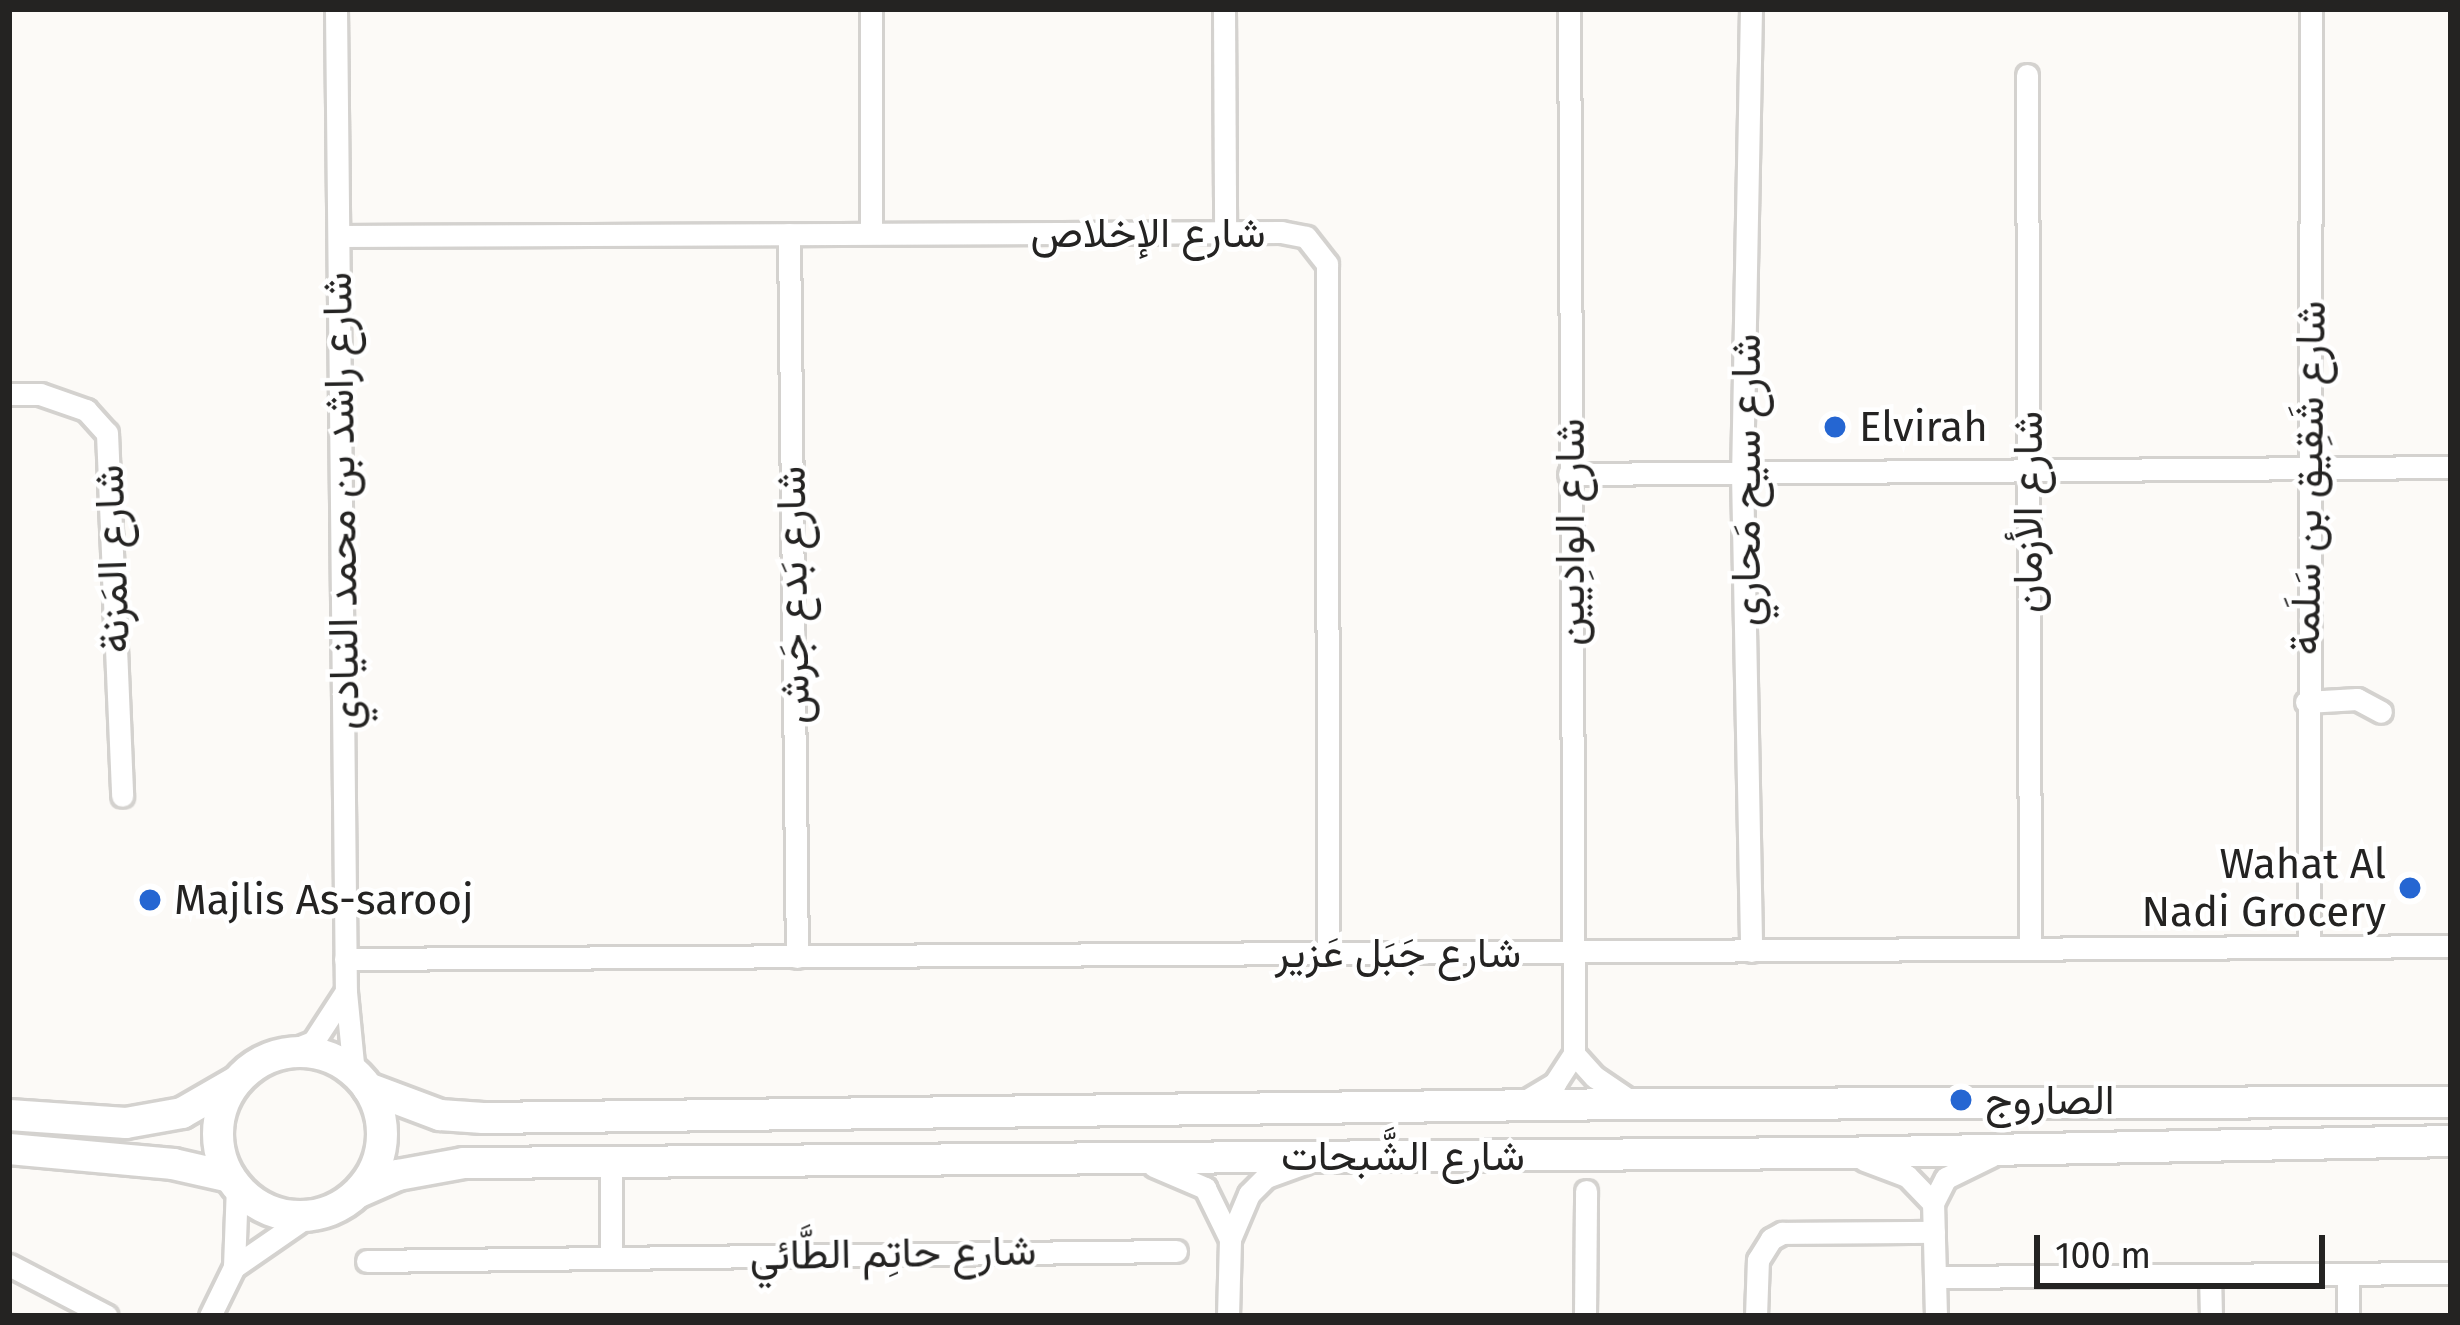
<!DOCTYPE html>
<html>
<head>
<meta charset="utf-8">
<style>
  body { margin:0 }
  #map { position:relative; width:2460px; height:1325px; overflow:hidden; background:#fcfaf7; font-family:"Fira Sans",Vazirmatn,sans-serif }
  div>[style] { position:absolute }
  .roads { filter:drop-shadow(3px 0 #d4d2cf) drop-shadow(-3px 0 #d4d2cf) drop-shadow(0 3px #d4d2cf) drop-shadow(0 -3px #d4d2cf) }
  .street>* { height:21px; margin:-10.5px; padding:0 10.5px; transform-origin:10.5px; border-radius:10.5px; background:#fff }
  .secondary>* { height:30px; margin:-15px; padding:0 15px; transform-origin:15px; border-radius:15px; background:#fff }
  .secondary>.ring { margin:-15px; padding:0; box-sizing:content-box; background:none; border:30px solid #fff; border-radius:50% }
  .dots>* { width:33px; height:33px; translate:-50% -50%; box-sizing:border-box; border:6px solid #fff; border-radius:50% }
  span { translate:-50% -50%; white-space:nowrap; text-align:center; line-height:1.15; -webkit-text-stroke:9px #fff; paint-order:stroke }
  .street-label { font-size:42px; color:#242322 }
  .poi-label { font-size:42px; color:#242322 }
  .left { translate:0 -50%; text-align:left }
  .right { translate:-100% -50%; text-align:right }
  .frame { position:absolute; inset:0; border:12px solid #242322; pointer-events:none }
  .scale { position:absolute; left:2034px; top:1235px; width:291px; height:54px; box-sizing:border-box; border:6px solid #242322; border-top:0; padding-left:15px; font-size:36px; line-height:42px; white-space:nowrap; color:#242322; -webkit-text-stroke:9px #fff; paint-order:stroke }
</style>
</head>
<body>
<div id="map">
  <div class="roads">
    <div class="street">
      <i style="left:336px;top:9px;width:983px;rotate:89.42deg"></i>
      <i style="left:346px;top:992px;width:81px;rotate:84.4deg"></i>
      <i style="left:871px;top:9px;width:224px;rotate:90deg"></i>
      <i style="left:1224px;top:9px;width:223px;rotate:89.7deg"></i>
      <i style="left:1751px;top:9px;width:463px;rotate:91.1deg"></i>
      <i style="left:1742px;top:472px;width:479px;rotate:88.9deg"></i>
      <i style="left:2027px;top:75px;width:874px;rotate:89.8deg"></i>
      <i style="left:789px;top:234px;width:723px;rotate:89.37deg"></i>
      <i style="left:339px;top:236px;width:942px;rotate:-0.24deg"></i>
      <i style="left:1281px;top:232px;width:25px;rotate:11deg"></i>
      <i style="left:1306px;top:237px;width:34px;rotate:52deg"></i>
      <i style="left:1327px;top:264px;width:689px;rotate:89.92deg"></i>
      <i style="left:9px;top:394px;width:31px"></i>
      <i style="left:40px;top:394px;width:49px;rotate:19.2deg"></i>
      <i style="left:86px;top:410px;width:31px;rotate:48deg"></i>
      <i style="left:107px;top:433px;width:363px;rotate:87.6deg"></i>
      <i style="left:1569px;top:474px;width:882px;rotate:-0.45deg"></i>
      <i style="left:2306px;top:702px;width:51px;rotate:-3.4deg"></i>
      <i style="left:2357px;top:699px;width:27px;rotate:28deg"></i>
      <i style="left:2309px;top:947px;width:938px;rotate:-89.88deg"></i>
      <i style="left:345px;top:959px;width:2106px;rotate:-0.35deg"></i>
      <i style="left:1574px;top:1054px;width:31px;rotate:48deg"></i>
      <i style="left:1595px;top:1077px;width:48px;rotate:34deg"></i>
      <i style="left:280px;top:1055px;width:35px;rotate:-22deg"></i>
      <i style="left:313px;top:1042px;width:59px;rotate:-56.9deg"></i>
      <i style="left:1522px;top:1103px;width:39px;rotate:-31deg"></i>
      <i style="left:1555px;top:1083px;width:35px;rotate:-57deg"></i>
      <i style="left:1574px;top:1054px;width:1045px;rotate:-90.27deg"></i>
      <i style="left:611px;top:1160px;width:96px;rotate:90deg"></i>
      <i style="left:1864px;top:1160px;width:46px;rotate:20.4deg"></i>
      <i style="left:1907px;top:1176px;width:37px;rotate:46deg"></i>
      <i style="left:1154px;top:1166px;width:56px;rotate:23.3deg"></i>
      <i style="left:1205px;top:1188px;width:57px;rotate:63.9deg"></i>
      <i style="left:367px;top:1261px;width:809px;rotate:-0.71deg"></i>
      <i style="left:9px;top:1265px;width:110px;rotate:27.5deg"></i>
      <i style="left:234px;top:1267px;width:90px;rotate:-34.6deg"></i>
      <i style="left:2348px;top:1274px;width:42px;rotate:90deg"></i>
      <i style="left:2210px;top:1275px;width:41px;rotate:88.6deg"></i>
      <i style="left:1936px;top:1277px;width:515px;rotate:-0.45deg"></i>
      <i style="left:210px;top:1316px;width:55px;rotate:-63.9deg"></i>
      <i style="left:234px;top:1267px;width:80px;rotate:-87.9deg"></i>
      <i style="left:1228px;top:1316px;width:77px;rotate:-88.5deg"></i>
      <i style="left:1230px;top:1239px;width:49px;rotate:-67.1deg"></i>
      <i style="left:1249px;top:1194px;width:24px;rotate:-45deg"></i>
      <i style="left:1266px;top:1177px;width:41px;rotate:-19.7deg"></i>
      <i style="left:1585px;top:1316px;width:125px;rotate:-89.5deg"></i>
      <i style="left:1756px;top:1316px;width:56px;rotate:-88deg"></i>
      <i style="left:1758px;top:1260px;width:25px;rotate:-58deg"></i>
      <i style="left:1771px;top:1239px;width:13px;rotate:-29deg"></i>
      <i style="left:1782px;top:1233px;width:152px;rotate:-0.4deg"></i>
      <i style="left:1936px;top:1316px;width:113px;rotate:-91.5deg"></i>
      <i style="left:1933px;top:1203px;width:28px;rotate:-63deg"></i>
      <i style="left:1946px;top:1178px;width:50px;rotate:-26.1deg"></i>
    </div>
    <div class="secondary">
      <i class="ring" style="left:218px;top:1052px;width:134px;height:134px"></i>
      <i style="left:368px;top:1088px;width:77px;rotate:20.6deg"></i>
      <i style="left:440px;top:1115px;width:43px;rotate:4deg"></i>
      <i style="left:483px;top:1118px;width:1153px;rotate:-0.7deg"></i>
      <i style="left:1636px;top:1104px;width:815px;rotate:-0.14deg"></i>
      <i style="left:9px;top:1115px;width:117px;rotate:3.9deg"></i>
      <i style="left:126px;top:1123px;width:57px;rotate:-10.1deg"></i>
      <i style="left:182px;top:1113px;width:62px;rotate:-29.9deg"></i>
      <i style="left:9px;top:1149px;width:165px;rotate:5.2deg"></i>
      <i style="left:173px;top:1164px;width:58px;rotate:12.8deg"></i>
      <i style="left:359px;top:1192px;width:43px;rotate:-23.6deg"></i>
      <i style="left:398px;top:1175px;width:67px;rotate:-10.3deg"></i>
      <i style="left:464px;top:1163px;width:1370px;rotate:-0.42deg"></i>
      <i style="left:1834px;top:1153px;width:617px;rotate:-1.11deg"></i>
    </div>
  </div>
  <div class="dots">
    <i style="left:1835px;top:427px;background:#2566d2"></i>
    <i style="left:2410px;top:888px;background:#2566d2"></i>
    <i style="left:150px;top:900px;background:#2566d2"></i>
    <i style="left:1961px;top:1100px;background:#2566d2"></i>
  </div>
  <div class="street-label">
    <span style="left:1148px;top:233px">شارع الإخلاص</span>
    <span style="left:2308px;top:478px;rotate:-89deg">شارع شَقِيق بن سَلَمة</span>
    <span style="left:1746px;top:480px;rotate:-90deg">شارع سيح مَحاري</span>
    <span style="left:341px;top:501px;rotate:-91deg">شارع راشد بن محمد النيادي</span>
    <span style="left:2028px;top:512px;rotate:-90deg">شارع الأزمان</span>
    <span style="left:1570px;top:532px;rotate:-90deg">شارع الوادِيين</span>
    <span style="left:112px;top:559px;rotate:-92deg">شارع المَزنة</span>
    <span style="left:793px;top:595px;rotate:-91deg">شارع بَدع جَرش</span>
    <span style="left:1398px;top:953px">شارع جَبَل عَزير</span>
    <span style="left:1403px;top:1156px">شارع الشَّبحات</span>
    <span style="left:893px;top:1253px;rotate:-1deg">شارع حاتِم الطَّائي</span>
  </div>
  <div class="poi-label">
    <span class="left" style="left:1859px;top:427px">Elvirah</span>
    <span class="right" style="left:2386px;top:888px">Wahat Al<br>Nadi Grocery</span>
    <span class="left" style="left:174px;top:900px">Majlis As-sarooj</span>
    <span class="left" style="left:1985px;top:1100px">الصاروج</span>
  </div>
  <div class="frame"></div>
  <div class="scale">100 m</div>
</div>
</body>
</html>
